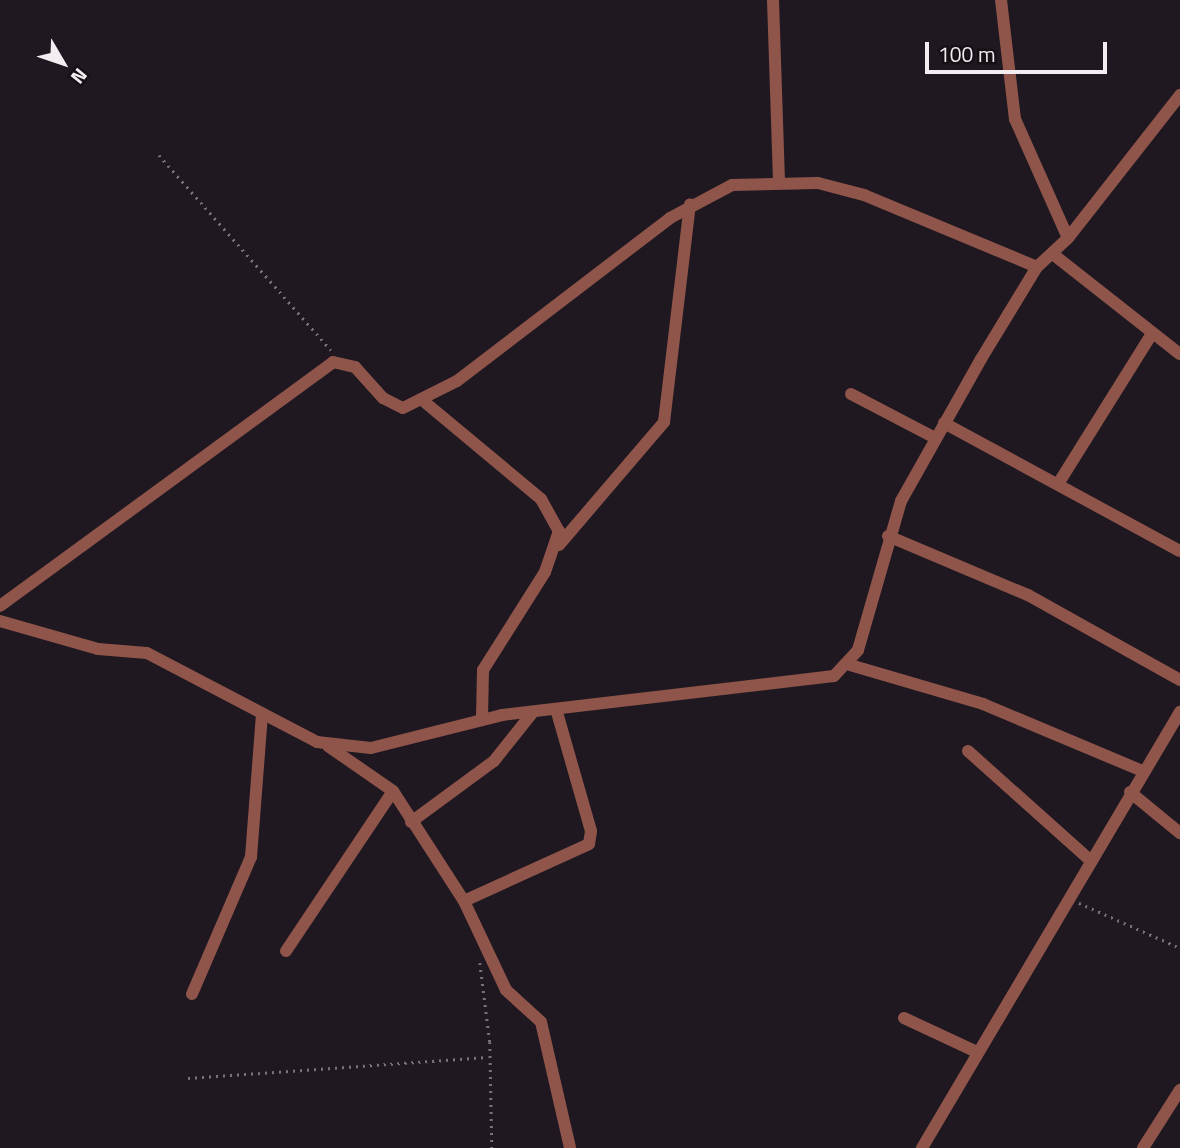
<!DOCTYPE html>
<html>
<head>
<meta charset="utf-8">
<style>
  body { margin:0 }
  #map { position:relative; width:1180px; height:1148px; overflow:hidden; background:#201820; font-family:"Titillium Web",sans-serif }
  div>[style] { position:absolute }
  .path>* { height:2.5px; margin-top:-1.25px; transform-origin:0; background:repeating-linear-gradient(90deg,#797279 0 2px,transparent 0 7px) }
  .minor>* { height:12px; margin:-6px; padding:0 6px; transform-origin:6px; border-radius:6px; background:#8f554b }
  span { translate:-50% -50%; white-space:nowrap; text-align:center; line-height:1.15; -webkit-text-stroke:5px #170f16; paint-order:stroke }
  .north { position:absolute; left:28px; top:28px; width:70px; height:70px; -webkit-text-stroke:5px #170f16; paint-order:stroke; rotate:129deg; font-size:19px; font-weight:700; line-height:28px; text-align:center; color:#f3edf2 }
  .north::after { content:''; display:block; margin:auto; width:24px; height:32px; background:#f3edf2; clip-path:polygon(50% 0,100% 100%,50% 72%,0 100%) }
  .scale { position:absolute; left:925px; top:42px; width:182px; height:32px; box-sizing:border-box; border:4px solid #f3edf2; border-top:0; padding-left:9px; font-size:21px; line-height:24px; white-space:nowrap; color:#f3edf2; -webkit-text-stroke:5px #170f16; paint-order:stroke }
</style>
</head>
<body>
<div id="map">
  <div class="path">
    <i style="left:159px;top:155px;width:260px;rotate:48.6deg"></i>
    <i style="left:1079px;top:903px;width:111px;rotate:24deg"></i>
    <i style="left:480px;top:963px;width:80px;rotate:82.8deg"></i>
    <i style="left:490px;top:1042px;width:106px;rotate:88.9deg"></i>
    <i style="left:188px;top:1078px;width:300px;rotate:-4deg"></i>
  </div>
  <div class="minor">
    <i style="left:773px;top:0;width:182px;rotate:88.1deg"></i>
    <i style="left:1001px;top:0;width:120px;rotate:83.3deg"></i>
    <i style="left:1015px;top:119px;width:130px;rotate:66deg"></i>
    <i style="left:1054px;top:255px;width:160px;rotate:38.2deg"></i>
    <i style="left:851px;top:394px;width:95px;rotate:27.6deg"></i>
    <i style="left:421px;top:399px;width:156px;rotate:39.8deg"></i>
    <i style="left:541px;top:499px;width:37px;rotate:61deg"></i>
    <i style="left:559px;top:531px;width:43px;rotate:108.9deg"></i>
    <i style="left:545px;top:572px;width:116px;rotate:122.3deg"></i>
    <i style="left:483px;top:670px;width:49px;rotate:91.2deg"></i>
    <i style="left:944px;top:423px;width:268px;rotate:28.5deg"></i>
    <i style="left:1058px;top:484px;width:176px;rotate:-58deg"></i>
    <i style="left:888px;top:536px;width:152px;rotate:22.9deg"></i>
    <i style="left:1028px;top:595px;width:174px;rotate:29.2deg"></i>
    <i style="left:559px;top:545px;width:162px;rotate:-49.5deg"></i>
    <i style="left:664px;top:422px;width:219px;rotate:-83.2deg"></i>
    <i style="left:0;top:606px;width:413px;rotate:-36.2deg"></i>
    <i style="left:333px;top:362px;width:23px;rotate:13deg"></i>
    <i style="left:355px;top:367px;width:42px;rotate:47.9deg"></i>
    <i style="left:383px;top:398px;width:22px;rotate:27deg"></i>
    <i style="left:403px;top:408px;width:60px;rotate:-26.6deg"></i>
    <i style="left:457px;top:381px;width:268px;rotate:-37.4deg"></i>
    <i style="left:670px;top:218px;width:70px;rotate:-28deg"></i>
    <i style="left:732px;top:185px;width:86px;rotate:-1.3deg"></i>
    <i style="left:818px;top:183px;width:48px;rotate:14.6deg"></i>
    <i style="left:864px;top:195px;width:187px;rotate:22.6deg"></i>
    <i style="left:0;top:621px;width:102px;rotate:15.9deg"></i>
    <i style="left:98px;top:649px;width:49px;rotate:4.7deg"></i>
    <i style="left:147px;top:653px;width:192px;rotate:27.6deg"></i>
    <i style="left:317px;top:742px;width:54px;rotate:6.3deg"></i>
    <i style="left:371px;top:748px;width:135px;rotate:-14.1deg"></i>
    <i style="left:502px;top:715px;width:334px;rotate:-6.7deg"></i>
    <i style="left:834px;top:676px;width:35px;rotate:-47deg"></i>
    <i style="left:858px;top:650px;width:155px;rotate:-73.9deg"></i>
    <i style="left:901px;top:501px;width:163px;rotate:-60.6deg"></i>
    <i style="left:981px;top:359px;width:108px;rotate:-58.7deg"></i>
    <i style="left:1037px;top:267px;width:42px;rotate:-43.1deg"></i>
    <i style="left:1068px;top:238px;width:182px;rotate:-51.9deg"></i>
    <i style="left:850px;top:665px;width:139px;rotate:16.3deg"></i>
    <i style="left:983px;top:704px;width:173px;rotate:22.8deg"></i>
    <i style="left:328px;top:746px;width:79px;rotate:34.7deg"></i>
    <i style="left:393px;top:791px;width:131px;rotate:57.2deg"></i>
    <i style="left:464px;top:901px;width:98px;rotate:64.7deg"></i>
    <i style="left:506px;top:990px;width:47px;rotate:42.4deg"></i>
    <i style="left:541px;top:1022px;width:129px;rotate:77deg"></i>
    <i style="left:968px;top:751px;width:162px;rotate:41.8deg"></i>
    <i style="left:1130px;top:792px;width:65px;rotate:39.4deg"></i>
    <i style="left:411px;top:822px;width:103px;rotate:-36.3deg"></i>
    <i style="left:494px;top:761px;width:63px;rotate:-51.5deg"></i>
    <i style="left:464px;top:901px;width:137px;rotate:-24.5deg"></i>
    <i style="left:589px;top:844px;width:13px;rotate:-81deg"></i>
    <i style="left:591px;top:831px;width:127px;rotate:-106deg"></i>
    <i style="left:286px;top:951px;width:192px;rotate:-56.2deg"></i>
    <i style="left:192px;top:994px;width:149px;rotate:-66.7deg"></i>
    <i style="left:251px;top:857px;width:143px;rotate:-85.6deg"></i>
    <i style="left:904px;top:1018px;width:81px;rotate:25deg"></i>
    <i style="left:922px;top:1148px;width:507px;rotate:-59.39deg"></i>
    <i style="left:1143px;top:1148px;width:69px;rotate:-57.5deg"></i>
  </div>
  <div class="north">N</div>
  <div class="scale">100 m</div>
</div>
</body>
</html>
